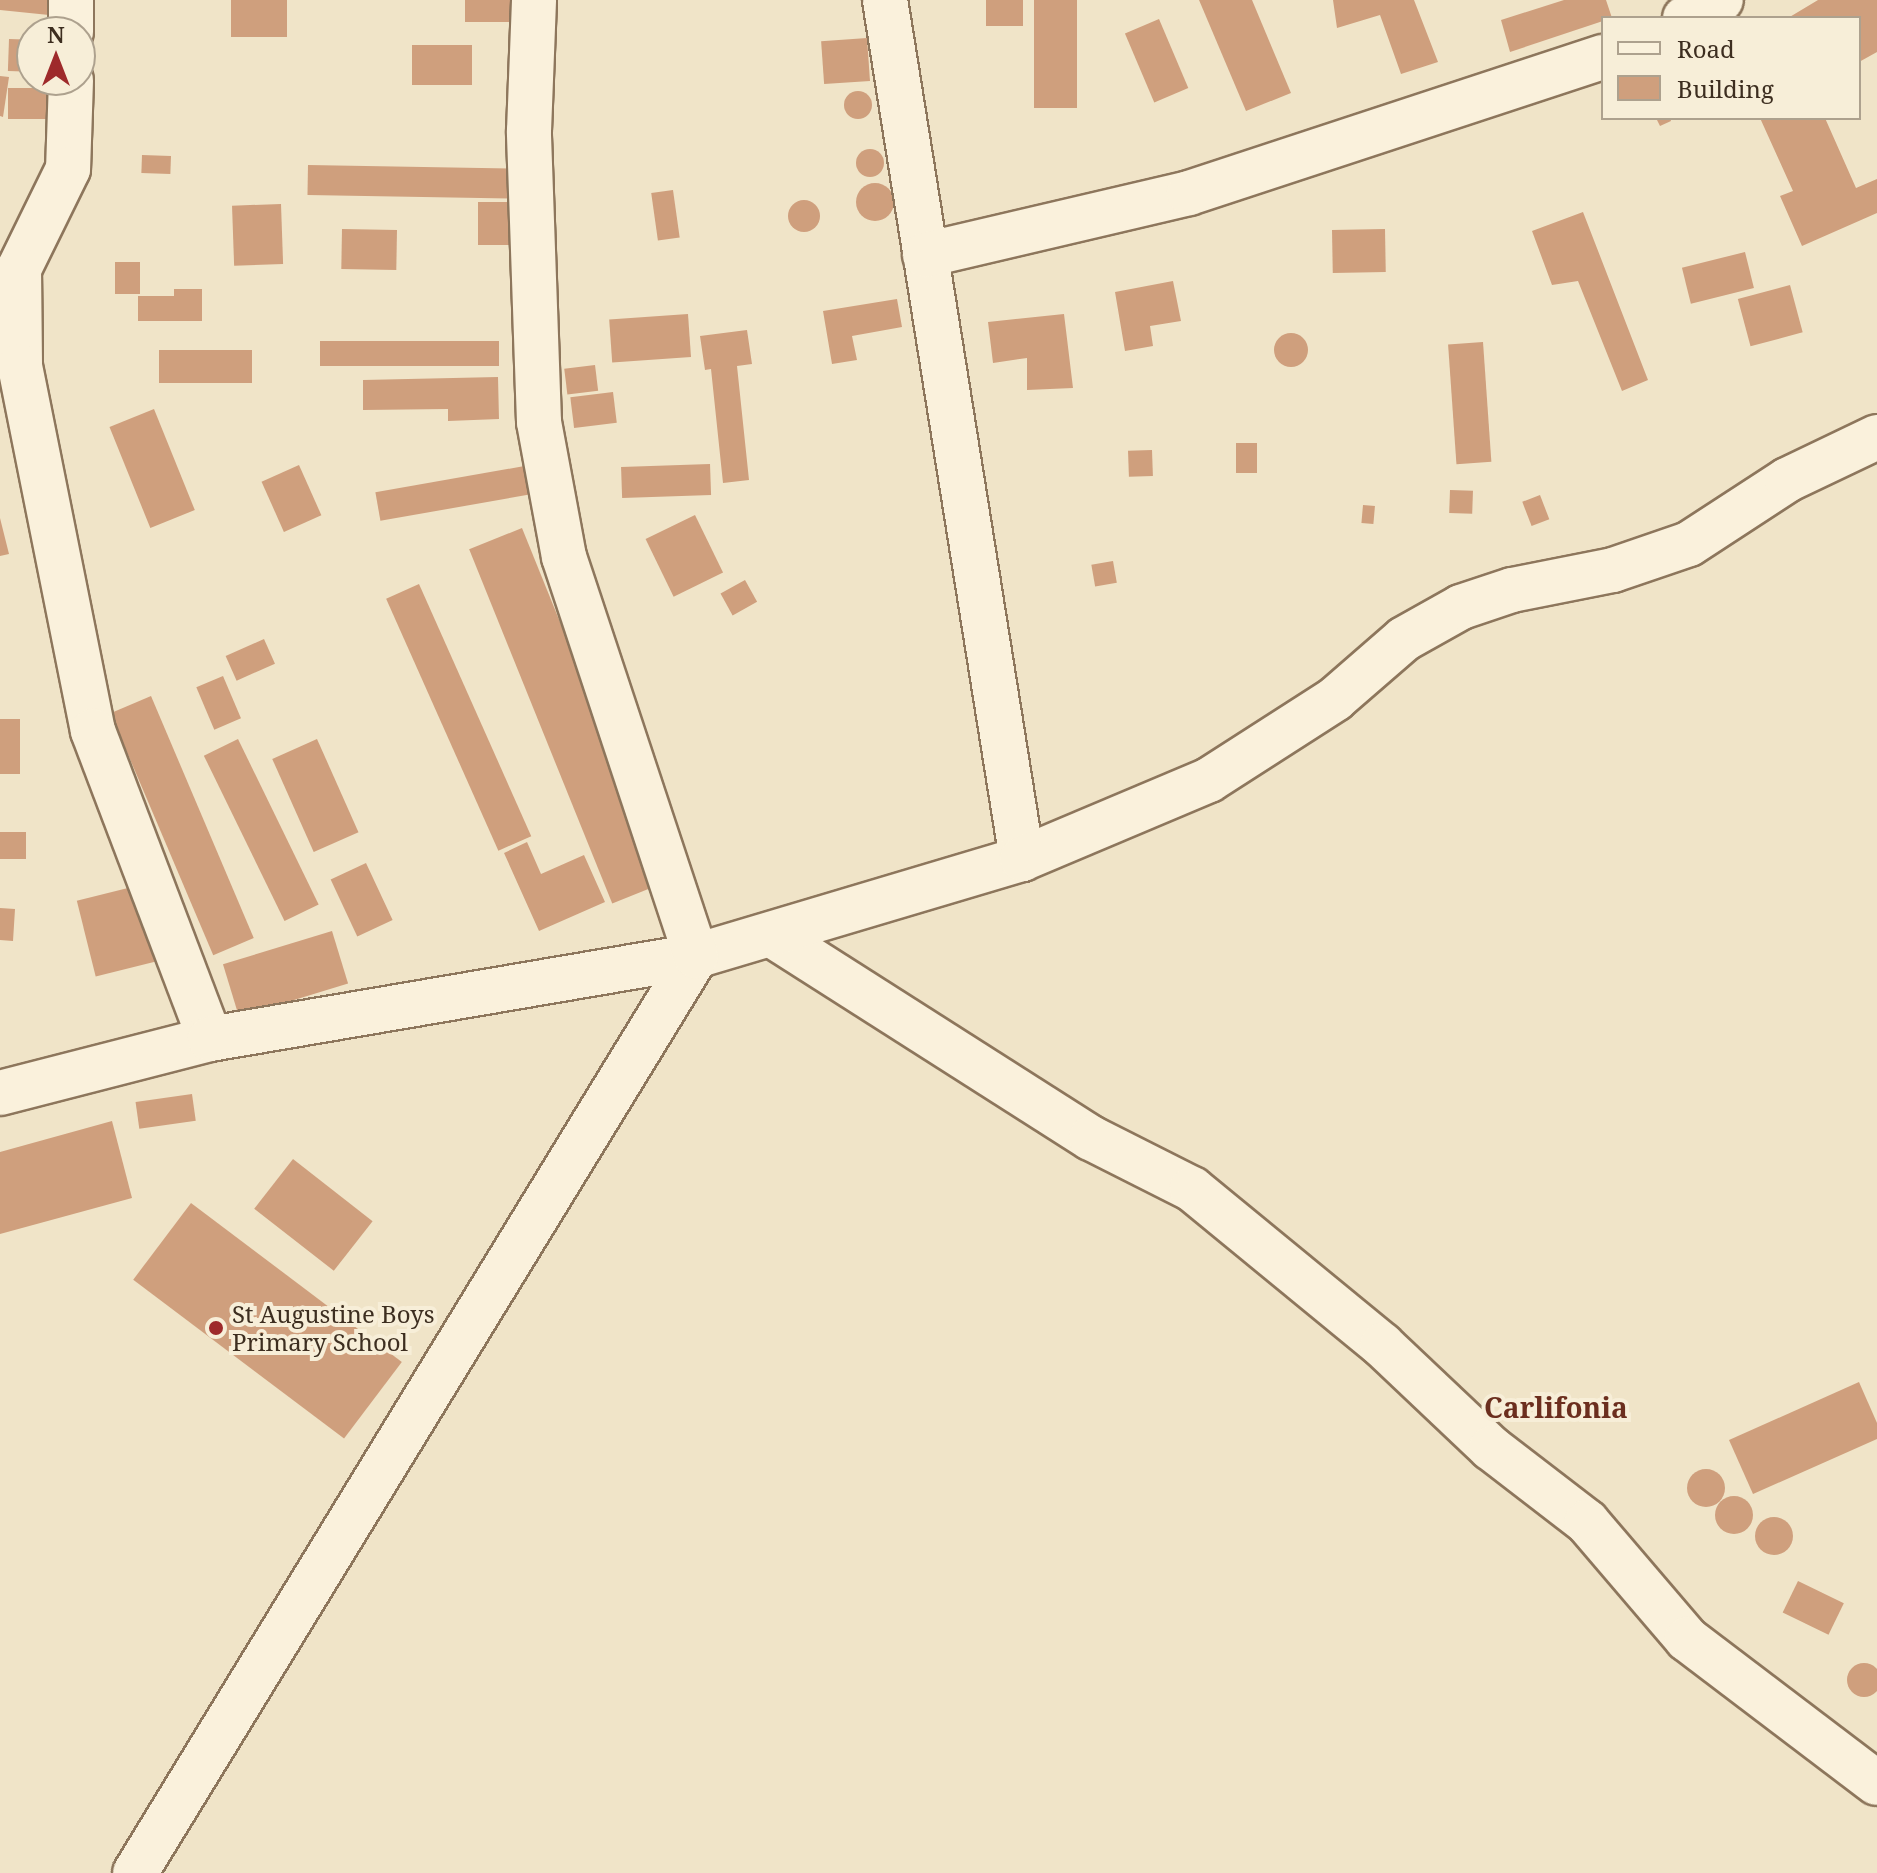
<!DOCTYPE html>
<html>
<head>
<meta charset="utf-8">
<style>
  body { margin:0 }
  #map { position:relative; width:1877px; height:1873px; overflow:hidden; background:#f0e4c8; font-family:"Noto Serif",serif }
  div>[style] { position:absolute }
  .building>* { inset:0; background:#cf9f7d; transform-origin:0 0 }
  .round { border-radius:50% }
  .roads { filter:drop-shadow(2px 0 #8d765c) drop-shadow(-2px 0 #8d765c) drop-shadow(0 2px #8d765c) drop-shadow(0 -2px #8d765c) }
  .minor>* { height:44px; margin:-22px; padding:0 22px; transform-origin:22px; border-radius:22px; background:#faf1dc }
  .dots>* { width:22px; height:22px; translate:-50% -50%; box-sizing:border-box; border:4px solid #f7eed8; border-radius:50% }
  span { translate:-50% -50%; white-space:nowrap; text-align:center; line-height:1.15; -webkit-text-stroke:8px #f7eed8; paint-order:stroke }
  .poi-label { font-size:24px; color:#3d2e20 }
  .left { translate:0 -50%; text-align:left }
  .quarter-label { font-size:28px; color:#6b2e1e; font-weight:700 }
  .legend { position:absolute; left:1601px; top:16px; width:260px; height:104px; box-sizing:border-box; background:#f7eed8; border:2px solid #ada18e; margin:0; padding:10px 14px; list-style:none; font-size:24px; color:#3d2e20 }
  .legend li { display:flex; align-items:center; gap:16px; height:40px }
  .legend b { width:40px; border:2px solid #ada18e }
  .north { position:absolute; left:16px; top:16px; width:80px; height:80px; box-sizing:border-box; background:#f7eed8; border:2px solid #ada18e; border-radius:50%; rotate:0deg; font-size:22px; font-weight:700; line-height:32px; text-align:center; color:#3d2e20 }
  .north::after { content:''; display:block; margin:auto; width:28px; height:36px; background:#9e2a2b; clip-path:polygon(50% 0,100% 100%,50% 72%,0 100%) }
</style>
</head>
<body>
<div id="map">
  <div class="building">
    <i style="clip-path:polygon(0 0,51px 0,49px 15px,0 10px)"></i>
    <i style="left:231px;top:0;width:56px;height:37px"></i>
    <i style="left:465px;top:0;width:59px;height:22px"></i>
    <i style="left:986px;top:0;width:37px;height:26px"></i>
    <i style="left:1034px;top:0;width:43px;height:108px"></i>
    <i style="clip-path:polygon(1199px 0,1252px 0,1291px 93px,1246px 111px)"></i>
    <i style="clip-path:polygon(1333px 0,1414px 0,1438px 62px,1401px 74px,1380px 15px,1337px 28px)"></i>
    <i style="clip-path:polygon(1564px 0,1606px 0,1612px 18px,1510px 52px,1501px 20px)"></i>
    <i style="clip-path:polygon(1818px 0,1877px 0,1877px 52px,1859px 62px,1859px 18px,1788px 18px)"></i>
    <i style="left:1159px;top:19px;width:75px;height:37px;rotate:67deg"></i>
    <i style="left:867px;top:38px;width:43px;height:46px;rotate:86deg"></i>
    <i style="left:9px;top:39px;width:23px;height:32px;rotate:2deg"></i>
    <i style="left:412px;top:45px;width:60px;height:40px"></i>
    <i style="clip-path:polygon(0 76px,9px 77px,3px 117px,0 116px)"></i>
    <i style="left:55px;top:88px;width:31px;height:47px;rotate:90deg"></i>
    <i class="round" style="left:844px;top:91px;width:28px;height:28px"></i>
    <i style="clip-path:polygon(1656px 118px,1670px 118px,1671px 121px,1660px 126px)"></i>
    <i style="clip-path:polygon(1760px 118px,1825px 118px,1856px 188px,1877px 179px,1877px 213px,1802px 246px,1780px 196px,1793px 191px)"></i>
    <i class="round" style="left:856px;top:149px;width:28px;height:28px"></i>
    <i style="left:142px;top:155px;width:29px;height:18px;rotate:2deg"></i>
    <i style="left:308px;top:165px;width:202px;height:30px;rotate:1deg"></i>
    <i class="round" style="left:856px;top:183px;width:38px;height:38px"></i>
    <i style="left:673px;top:190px;width:48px;height:22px;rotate:82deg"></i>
    <i class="round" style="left:788px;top:200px;width:32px;height:32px"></i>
    <i style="left:510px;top:202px;width:43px;height:32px;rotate:90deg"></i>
    <i style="left:281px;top:204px;width:60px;height:49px;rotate:88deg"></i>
    <i style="clip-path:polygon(1583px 212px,1648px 380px,1622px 391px,1578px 281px,1552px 285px,1532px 231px)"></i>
    <i style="left:342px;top:229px;width:55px;height:40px;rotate:1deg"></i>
    <i style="left:1385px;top:229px;width:43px;height:53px;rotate:89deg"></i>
    <i style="left:1745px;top:252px;width:37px;height:65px;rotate:76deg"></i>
    <i style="left:140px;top:262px;width:32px;height:25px;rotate:90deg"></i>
    <i style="clip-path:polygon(1173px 281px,1181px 321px,1150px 326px,1153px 346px,1125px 351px,1115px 292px)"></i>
    <i style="left:1790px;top:285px;width:49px;height:54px;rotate:75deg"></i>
    <i style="clip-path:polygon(174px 289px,202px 289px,202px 321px,138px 321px,138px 296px,174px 296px)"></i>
    <i style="clip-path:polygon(897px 299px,902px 327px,852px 336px,857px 360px,832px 364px,823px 311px)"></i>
    <i style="left:688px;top:314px;width:43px;height:79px;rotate:86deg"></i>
    <i style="clip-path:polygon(1064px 314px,1073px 388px,1027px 390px,1027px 358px,993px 363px,988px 322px)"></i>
    <i style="clip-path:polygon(747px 330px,752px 364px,737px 366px,749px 480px,723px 483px,711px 369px,705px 370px,700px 336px)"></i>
    <i class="round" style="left:1274px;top:333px;width:34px;height:34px"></i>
    <i style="left:499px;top:341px;width:25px;height:179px;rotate:90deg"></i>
    <i style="left:1483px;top:342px;width:120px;height:35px;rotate:86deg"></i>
    <i style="left:159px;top:350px;width:93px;height:33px"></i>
    <i style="left:595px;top:365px;width:26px;height:31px;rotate:83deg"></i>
    <i style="clip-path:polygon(498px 377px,499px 419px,448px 421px,448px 409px,363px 410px,363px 380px)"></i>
    <i style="left:613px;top:392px;width:31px;height:43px;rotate:83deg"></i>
    <i style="left:154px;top:409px;width:109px;height:48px;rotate:68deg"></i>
    <i style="left:1236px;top:443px;width:21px;height:30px"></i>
    <i style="left:1152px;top:450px;width:26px;height:24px;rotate:88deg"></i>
    <i style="left:710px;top:464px;width:31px;height:89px;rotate:88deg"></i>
    <i style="left:299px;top:465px;width:55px;height:41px;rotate:66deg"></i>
    <i style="left:530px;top:465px;width:29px;height:157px;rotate:80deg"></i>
    <i style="left:1450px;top:490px;width:23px;height:23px;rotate:2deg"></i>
    <i style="left:1540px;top:495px;width:26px;height:19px;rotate:69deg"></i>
    <i style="left:1363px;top:505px;width:12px;height:18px;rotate:5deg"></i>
    <i style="left:695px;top:515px;width:64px;height:55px;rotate:64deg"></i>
    <i style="clip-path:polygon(0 518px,9px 554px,0 556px)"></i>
    <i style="left:522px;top:528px;width:382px;height:57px;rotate:68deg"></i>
    <i style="left:1113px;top:561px;width:22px;height:22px;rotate:80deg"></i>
    <i style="left:745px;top:580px;width:25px;height:28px;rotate:61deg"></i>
    <i style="left:419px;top:584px;width:276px;height:36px;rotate:66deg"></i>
    <i style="left:264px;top:639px;width:27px;height:42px;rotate:66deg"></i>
    <i style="left:223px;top:676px;width:46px;height:29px;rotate:67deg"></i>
    <i style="left:151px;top:696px;width:263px;height:44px;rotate:67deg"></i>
    <i style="left:0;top:719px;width:20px;height:55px"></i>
    <i style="left:238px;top:739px;width:184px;height:38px;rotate:64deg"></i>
    <i style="left:317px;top:739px;width:102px;height:49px;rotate:66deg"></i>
    <i style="left:0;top:832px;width:26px;height:27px"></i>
    <i style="clip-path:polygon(527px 842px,541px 874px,584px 855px,605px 902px,539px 931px,504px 853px)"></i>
    <i style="left:366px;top:863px;width:63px;height:39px;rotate:65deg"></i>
    <i style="left:136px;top:886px;width:78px;height:61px;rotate:76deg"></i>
    <i style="clip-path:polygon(0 908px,15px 909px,13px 941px,0 940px)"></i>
    <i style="left:332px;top:931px;width:55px;height:114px;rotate:73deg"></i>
    <i style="left:192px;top:1094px;width:27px;height:57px;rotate:82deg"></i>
    <i style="clip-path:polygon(112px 1121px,132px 1198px,0 1234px,0 1152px)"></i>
    <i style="left:293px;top:1159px;width:101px;height:63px;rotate:38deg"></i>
    <i style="left:191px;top:1203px;width:264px;height:96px;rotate:37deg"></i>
    <i style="clip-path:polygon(1859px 1382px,1877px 1423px,1877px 1439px,1753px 1494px,1729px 1440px)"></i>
    <i class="round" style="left:1687px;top:1469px;width:38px;height:38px"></i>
    <i class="round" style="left:1715px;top:1496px;width:38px;height:38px"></i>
    <i class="round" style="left:1755px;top:1517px;width:38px;height:38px"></i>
    <i style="left:1798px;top:1581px;width:51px;height:35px;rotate:26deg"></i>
    <i class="round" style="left:1847px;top:1663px;width:34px;height:34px"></i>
  </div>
  <div class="roads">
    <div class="minor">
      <i style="left:885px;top:0;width:870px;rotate:80.94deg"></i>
      <i style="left:1685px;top:18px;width:40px;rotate:-26.6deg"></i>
      <i style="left:71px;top:32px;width:32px;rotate:-90deg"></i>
      <i style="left:71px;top:80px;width:89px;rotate:91.9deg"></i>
      <i style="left:68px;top:169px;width:111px;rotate:116.1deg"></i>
      <i style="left:19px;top:269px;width:97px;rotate:89.4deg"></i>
      <i style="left:20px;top:366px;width:372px;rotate:78.7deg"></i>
      <i style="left:93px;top:731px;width:329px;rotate:69.2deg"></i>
      <i style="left:925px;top:255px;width:271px;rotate:-13.2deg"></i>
      <i style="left:1189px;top:193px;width:436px;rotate:-18.2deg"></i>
      <i style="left:772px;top:935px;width:378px;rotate:32.5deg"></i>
      <i style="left:1091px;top:1138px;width:113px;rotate:26.8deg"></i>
      <i style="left:1192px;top:1189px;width:246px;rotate:39.4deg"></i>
      <i style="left:1382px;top:1345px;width:150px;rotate:43.4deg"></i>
      <i style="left:1491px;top:1448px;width:121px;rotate:37.6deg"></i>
      <i style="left:1587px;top:1522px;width:154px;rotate:49.5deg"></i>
      <i style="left:1687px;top:1639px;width:238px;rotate:37.2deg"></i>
      <i style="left:0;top:1093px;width:217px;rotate:-14.4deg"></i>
      <i style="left:210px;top:1039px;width:493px;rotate:-9.7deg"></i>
      <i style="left:696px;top:956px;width:340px;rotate:-16.6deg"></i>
      <i style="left:1022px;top:859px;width:203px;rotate:-22.9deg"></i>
      <i style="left:1209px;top:780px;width:150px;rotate:-32.7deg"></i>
      <i style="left:1335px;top:699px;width:91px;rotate:-41deg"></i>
      <i style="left:1404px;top:639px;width:65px;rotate:-29.3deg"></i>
      <i style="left:1461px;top:607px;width:54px;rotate:-18.4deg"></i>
      <i style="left:1512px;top:590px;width:103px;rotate:-11.2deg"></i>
      <i style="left:1613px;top:570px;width:80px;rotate:-18.9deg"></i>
      <i style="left:1689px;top:544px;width:117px;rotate:-33.1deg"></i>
      <i style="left:1787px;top:480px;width:100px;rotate:-25.5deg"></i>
      <i style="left:135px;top:1873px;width:1075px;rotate:-58.54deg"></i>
      <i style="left:696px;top:956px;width:420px;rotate:-108.3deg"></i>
      <i style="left:564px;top:557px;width:137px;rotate:-100.5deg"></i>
      <i style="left:539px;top:422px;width:291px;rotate:-92deg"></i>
      <i style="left:529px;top:131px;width:131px;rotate:-87.8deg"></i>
    </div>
  </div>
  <div class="dots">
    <i style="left:216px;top:1328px;background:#9e2a2b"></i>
  </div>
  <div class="poi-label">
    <span class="left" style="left:232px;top:1328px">St Augustine Boys<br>Primary School</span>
  </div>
  <div class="quarter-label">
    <span style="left:1556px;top:1407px">Carlifonia</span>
  </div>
  <ul class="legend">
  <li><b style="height:10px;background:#faf1dc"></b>Road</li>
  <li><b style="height:22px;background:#cf9f7d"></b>Building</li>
  </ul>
  <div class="north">N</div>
</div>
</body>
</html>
